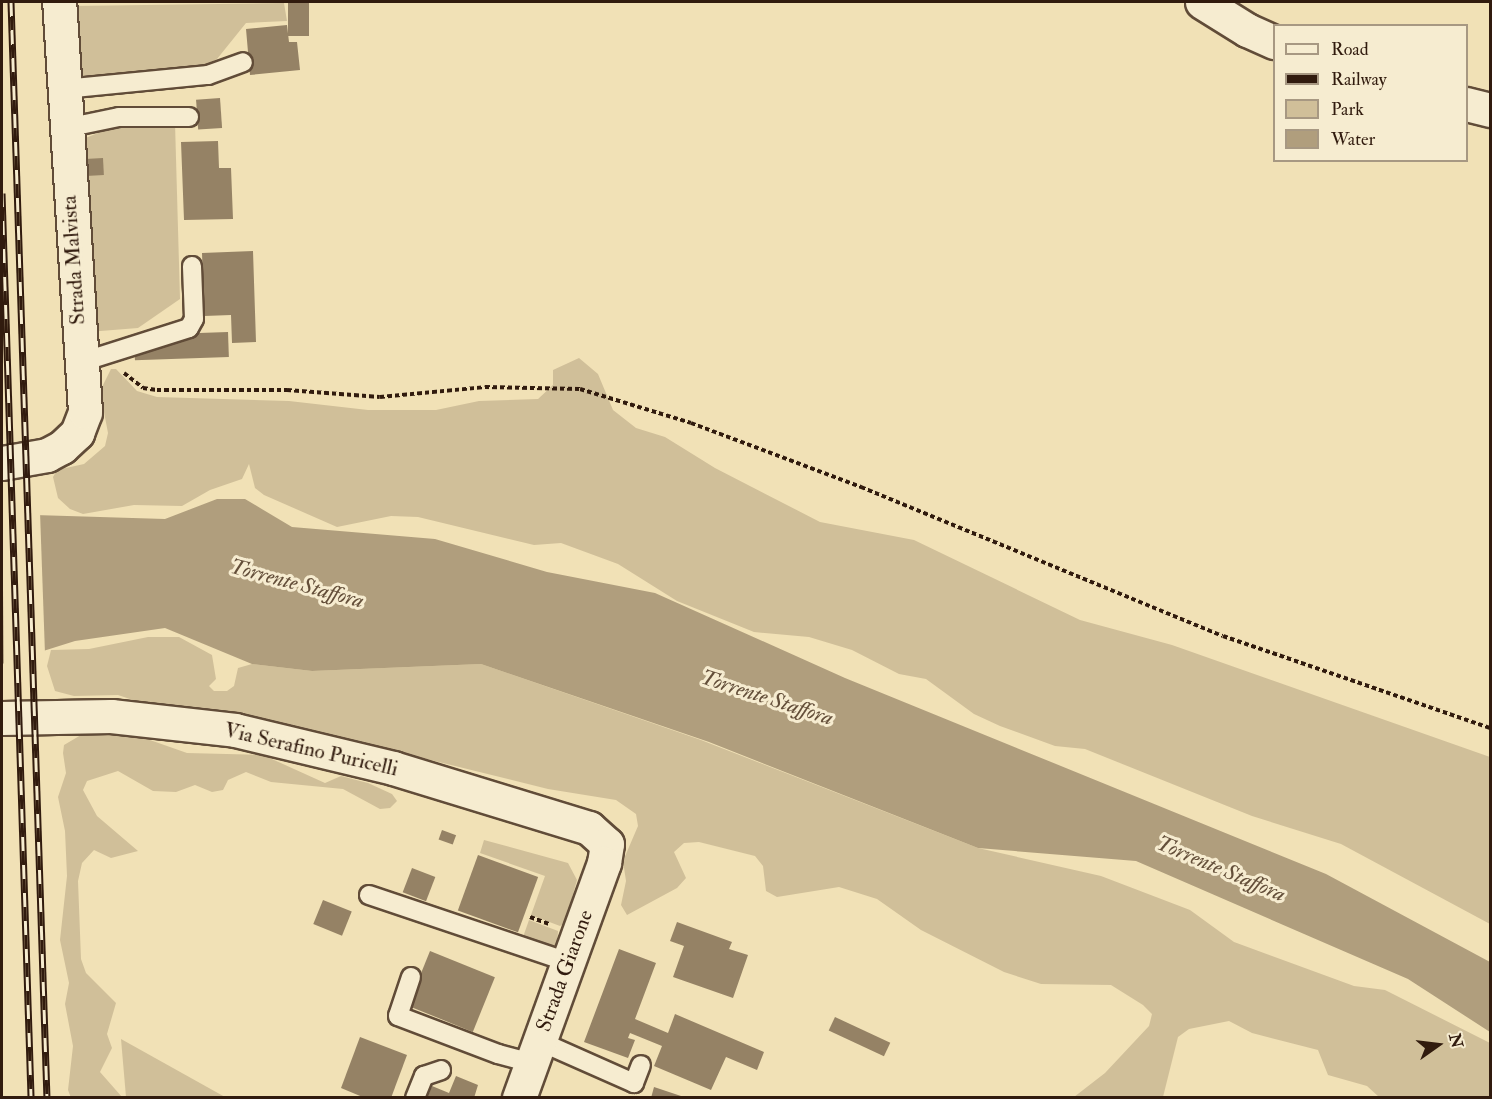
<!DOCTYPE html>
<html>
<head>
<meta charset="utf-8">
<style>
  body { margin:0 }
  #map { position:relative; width:1492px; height:1099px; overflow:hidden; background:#f1e1b6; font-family:"IM FELL Double Pica",serif }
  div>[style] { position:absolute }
  .green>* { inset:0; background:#d0bf99 }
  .water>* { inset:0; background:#b09e7d }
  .pier>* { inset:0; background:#f1e1b6 }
  .building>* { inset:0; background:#958265; transform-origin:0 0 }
  .path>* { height:4px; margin-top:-2px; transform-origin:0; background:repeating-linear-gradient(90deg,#311b0e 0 4.5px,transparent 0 7.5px) }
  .roads { filter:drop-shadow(2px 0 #614c38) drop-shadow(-2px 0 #614c38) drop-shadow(0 2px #614c38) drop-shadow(0 -2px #614c38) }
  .lane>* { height:18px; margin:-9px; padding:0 9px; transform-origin:9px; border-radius:9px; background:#f6ecd0 }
  .street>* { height:33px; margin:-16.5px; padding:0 16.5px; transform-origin:16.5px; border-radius:16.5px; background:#f6ecd0 }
  .rail>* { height:7px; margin-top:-3.5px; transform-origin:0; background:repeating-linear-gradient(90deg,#f6ecd0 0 14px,#311b0e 0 28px); box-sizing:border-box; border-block:2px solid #311b0e }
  span { translate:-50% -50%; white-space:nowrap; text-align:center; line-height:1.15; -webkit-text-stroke:6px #f6ecd0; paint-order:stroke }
  .street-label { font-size:21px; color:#311b0e }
  .water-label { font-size:22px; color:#644f3a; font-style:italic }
  .frame { position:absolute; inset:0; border:3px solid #311b0e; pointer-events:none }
  .legend { position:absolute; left:1273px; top:24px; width:195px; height:138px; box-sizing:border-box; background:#f6ecd0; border:2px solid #a79882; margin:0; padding:8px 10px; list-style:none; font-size:18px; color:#311b0e }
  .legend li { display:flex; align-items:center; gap:12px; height:30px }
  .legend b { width:30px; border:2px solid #a79882 }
  .north { position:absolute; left:1408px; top:1015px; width:60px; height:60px; -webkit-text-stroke:4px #f6ecd0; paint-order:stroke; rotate:76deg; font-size:16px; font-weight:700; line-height:24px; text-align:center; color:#311b0e }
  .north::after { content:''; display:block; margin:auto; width:21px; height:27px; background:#311b0e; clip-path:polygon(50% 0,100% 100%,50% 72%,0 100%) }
</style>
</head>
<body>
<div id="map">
  <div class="green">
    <i style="clip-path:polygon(284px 3px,287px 21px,246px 23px,217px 59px,207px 64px,84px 79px,74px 69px,72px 6px)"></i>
    <i style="clip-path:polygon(175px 123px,180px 299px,138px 328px,88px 332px,78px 141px,108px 129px)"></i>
    <i style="clip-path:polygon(579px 358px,598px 374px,613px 410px,636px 428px,665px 437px,715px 468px,820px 522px,914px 540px,1080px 620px,1172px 645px,1490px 757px,1490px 924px,1341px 844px,1252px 816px,1085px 749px,1055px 746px,1000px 726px,974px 714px,926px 679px,899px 674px,852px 650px,809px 637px,754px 632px,677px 601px,618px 564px,561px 543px,534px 545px,418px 517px,391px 516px,337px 527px,264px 495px,255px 488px,249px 464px,242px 479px,210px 490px,182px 506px,134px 505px,83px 514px,70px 509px,58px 498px,53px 477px,57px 470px,84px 464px,105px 446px,108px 433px,100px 391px,111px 369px,116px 369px,137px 391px,157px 397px,289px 401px,368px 410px,436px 410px,479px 401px,538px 399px,553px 385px,553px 370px)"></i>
    <i style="clip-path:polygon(148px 637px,179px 637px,212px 655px,216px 679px,209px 686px,214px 691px,227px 691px,234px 686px,238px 668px,252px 664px,312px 671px,481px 664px,701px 740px,978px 848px,1101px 876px,1190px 910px,1234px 942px,1354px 986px,1385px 990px,1490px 1043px,1490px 1097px,1379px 1097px,1367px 1086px,1328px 1075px,1318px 1050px,1252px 1033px,1229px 1021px,1189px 1029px,1178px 1037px,1163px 1097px,1074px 1097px,1105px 1073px,1149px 1026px,1152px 1014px,1143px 1005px,1111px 985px,1041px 984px,1004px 972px,921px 930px,877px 899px,839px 887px,777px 897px,766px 891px,763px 866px,755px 856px,699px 842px,684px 843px,674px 852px,686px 878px,677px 888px,627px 915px,621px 905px,626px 881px,623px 861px,638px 826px,636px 814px,616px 800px,548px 789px,265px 719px,142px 703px,118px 695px,74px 696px,55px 691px,47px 666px,51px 650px,89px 649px)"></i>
    <i style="clip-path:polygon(130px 733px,187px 753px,263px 755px,325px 783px,341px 776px,368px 783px,392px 794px,397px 801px,390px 808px,380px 809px,343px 789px,271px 782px,246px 772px,228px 780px,223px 790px,212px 792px,195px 785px,176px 792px,153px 791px,118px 771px,87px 781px,83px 790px,97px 816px,138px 851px,111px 858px,94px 850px,82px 863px,78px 881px,81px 959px,86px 973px,116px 1003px,107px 1034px,112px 1048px,100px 1072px,122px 1097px,71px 1098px,68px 1090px,73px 1046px,65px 1004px,69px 983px,60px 940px,67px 876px,65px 831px,58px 797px,66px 773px,63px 753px,64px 745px,81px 735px)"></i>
    <i style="clip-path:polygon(484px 840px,568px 863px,577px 880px,565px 923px,560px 926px,531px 915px,545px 876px,480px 853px)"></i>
    <i style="clip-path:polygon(529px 920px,558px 931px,557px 945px,543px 947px,522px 940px)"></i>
    <i style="clip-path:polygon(121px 1039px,225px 1097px,126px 1097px)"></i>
  </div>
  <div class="water">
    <i style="clip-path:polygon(217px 499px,245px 499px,292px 527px,435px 539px,547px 572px,655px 593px,845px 678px,1326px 874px,1490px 962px,1490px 1032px,1408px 979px,1136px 861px,978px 848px,709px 742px,481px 664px,312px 671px,252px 664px,165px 628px,75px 641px,2px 664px,2px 514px,165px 519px)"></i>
  </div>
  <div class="pier">
    <i style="clip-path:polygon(2px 511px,40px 512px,45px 654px,4px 667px)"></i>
  </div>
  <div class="building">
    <i style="left:288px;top:2px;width:21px;height:34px"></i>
    <i style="clip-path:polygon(287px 25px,289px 42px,297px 42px,300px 70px,250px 75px,246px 29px)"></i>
    <i style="left:220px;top:98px;width:30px;height:24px;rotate:86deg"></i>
    <i style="clip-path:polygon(218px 141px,219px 168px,231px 168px,233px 219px,184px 220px,181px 142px)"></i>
    <i style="left:103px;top:158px;width:17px;height:18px;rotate:87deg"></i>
    <i style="clip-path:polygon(253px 251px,256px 342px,232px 343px,231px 315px,204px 316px,202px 253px)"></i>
    <i style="left:228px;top:332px;width:25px;height:94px;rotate:88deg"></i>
    <i style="left:442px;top:830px;width:15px;height:10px;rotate:20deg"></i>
    <i style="left:478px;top:855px;width:64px;height:59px;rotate:20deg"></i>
    <i style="left:412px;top:868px;width:25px;height:26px;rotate:21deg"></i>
    <i style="left:323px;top:900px;width:31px;height:26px;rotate:22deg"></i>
    <i style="clip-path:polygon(677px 922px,732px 942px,729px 949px,748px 955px,733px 998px,673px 977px,684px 946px,670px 941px)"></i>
    <i style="clip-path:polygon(619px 949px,656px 963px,635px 1019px,668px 1033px,675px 1014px,764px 1052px,757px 1070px,726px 1057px,711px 1090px,654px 1066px,662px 1046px,630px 1033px,628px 1038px,635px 1040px,628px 1058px,584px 1042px)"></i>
    <i style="left:430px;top:951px;width:70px;height:59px;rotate:22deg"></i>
    <i style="left:835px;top:1017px;width:61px;height:15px;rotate:25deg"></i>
    <i style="clip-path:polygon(360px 1037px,407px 1055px,391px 1098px,365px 1098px,341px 1088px)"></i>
    <i style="clip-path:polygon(456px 1076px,478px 1085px,474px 1098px,427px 1098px,432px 1086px,449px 1093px)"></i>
    <i style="clip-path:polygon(654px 1087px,684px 1097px,684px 1098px,651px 1098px)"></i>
  </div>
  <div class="path">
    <i style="left:124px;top:373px;width:24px;rotate:38deg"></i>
    <i style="left:143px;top:388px;width:14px;rotate:8deg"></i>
    <i style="left:157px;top:390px;width:130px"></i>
    <i style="left:287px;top:390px;width:93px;rotate:4.3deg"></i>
    <i style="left:380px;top:397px;width:105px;rotate:-5.4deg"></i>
    <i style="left:485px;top:387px;width:95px;rotate:1.2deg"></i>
    <i style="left:580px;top:389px;width:116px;rotate:17deg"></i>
    <i style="left:691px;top:423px;width:182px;rotate:20.6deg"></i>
    <i style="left:861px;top:487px;width:391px;rotate:22.4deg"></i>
    <i style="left:1223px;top:636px;width:282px;rotate:19deg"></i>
    <i style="left:530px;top:917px;width:20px;rotate:20deg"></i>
  </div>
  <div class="roads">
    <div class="lane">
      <i style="left:64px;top:89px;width:145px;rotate:-5.6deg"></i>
      <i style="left:208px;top:75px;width:37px;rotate:-20deg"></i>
      <i style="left:66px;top:128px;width:54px;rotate:-11.7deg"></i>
      <i style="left:119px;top:117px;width:70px"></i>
      <i style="left:82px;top:362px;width:112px;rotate:-17.6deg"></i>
      <i style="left:189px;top:328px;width:10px;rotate:-61deg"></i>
      <i style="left:194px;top:319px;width:53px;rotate:-92.2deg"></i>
      <i style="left:369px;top:895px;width:210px;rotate:18.6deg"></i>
      <i style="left:411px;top:977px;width:41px;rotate:108.4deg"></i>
      <i style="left:398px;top:1016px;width:107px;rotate:20.8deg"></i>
      <i style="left:498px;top:1054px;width:35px;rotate:15deg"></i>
      <i style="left:539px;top:1041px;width:104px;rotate:23.9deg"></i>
      <i style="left:634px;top:1083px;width:19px;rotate:-69deg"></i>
      <i style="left:415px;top:1098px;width:24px;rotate:-68deg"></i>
      <i style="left:424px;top:1076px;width:18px;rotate:-19deg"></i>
    </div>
    <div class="street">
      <i style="left:1202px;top:2px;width:53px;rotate:31.9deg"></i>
      <i style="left:1247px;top:30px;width:30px;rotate:24deg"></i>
      <i style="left:1466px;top:104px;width:25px;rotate:14deg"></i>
      <i style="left:2px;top:463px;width:46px;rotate:-10.1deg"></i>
      <i style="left:47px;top:455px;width:17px;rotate:-28deg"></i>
      <i style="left:62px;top:447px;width:21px;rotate:-43deg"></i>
      <i style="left:77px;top:433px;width:22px;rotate:-69deg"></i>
      <i style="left:85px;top:412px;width:411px;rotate:-93.6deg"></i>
      <i style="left:2px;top:718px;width:109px;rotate:-1.1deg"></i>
      <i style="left:111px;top:716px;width:125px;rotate:6.4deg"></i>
      <i style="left:235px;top:730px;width:163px;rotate:13.5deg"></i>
      <i style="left:393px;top:768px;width:205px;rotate:17deg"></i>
      <i style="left:589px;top:828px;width:24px;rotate:42deg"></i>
      <i style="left:607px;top:844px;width:19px;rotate:99deg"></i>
      <i style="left:604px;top:863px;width:250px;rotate:109.9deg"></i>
    </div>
  </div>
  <div class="rail">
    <i style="left:11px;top:2px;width:1097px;rotate:88.12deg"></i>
    <i style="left:2px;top:193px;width:905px;rotate:88.16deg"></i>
  </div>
  <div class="street-label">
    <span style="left:74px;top:260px;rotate:-94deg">Strada Malvista</span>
    <span style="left:311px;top:750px;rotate:13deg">Via Serafino Puricelli</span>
    <span style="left:565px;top:971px;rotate:-70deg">Strada Giarone</span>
  </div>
  <div class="water-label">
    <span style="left:297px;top:584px;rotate:15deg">Torrente Staffora</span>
    <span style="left:767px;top:698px;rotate:18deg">Torrente Staffora</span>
    <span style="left:1221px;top:869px;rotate:23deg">Torrente Staffora</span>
  </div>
  <div class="frame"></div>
  <ul class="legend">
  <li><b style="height:8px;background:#f6ecd0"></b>Road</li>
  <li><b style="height:8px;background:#311b0e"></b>Railway</li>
  <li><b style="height:16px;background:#d0bf99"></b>Park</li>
  <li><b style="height:16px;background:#b09e7d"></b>Water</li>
  </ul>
  <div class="north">N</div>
</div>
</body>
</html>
